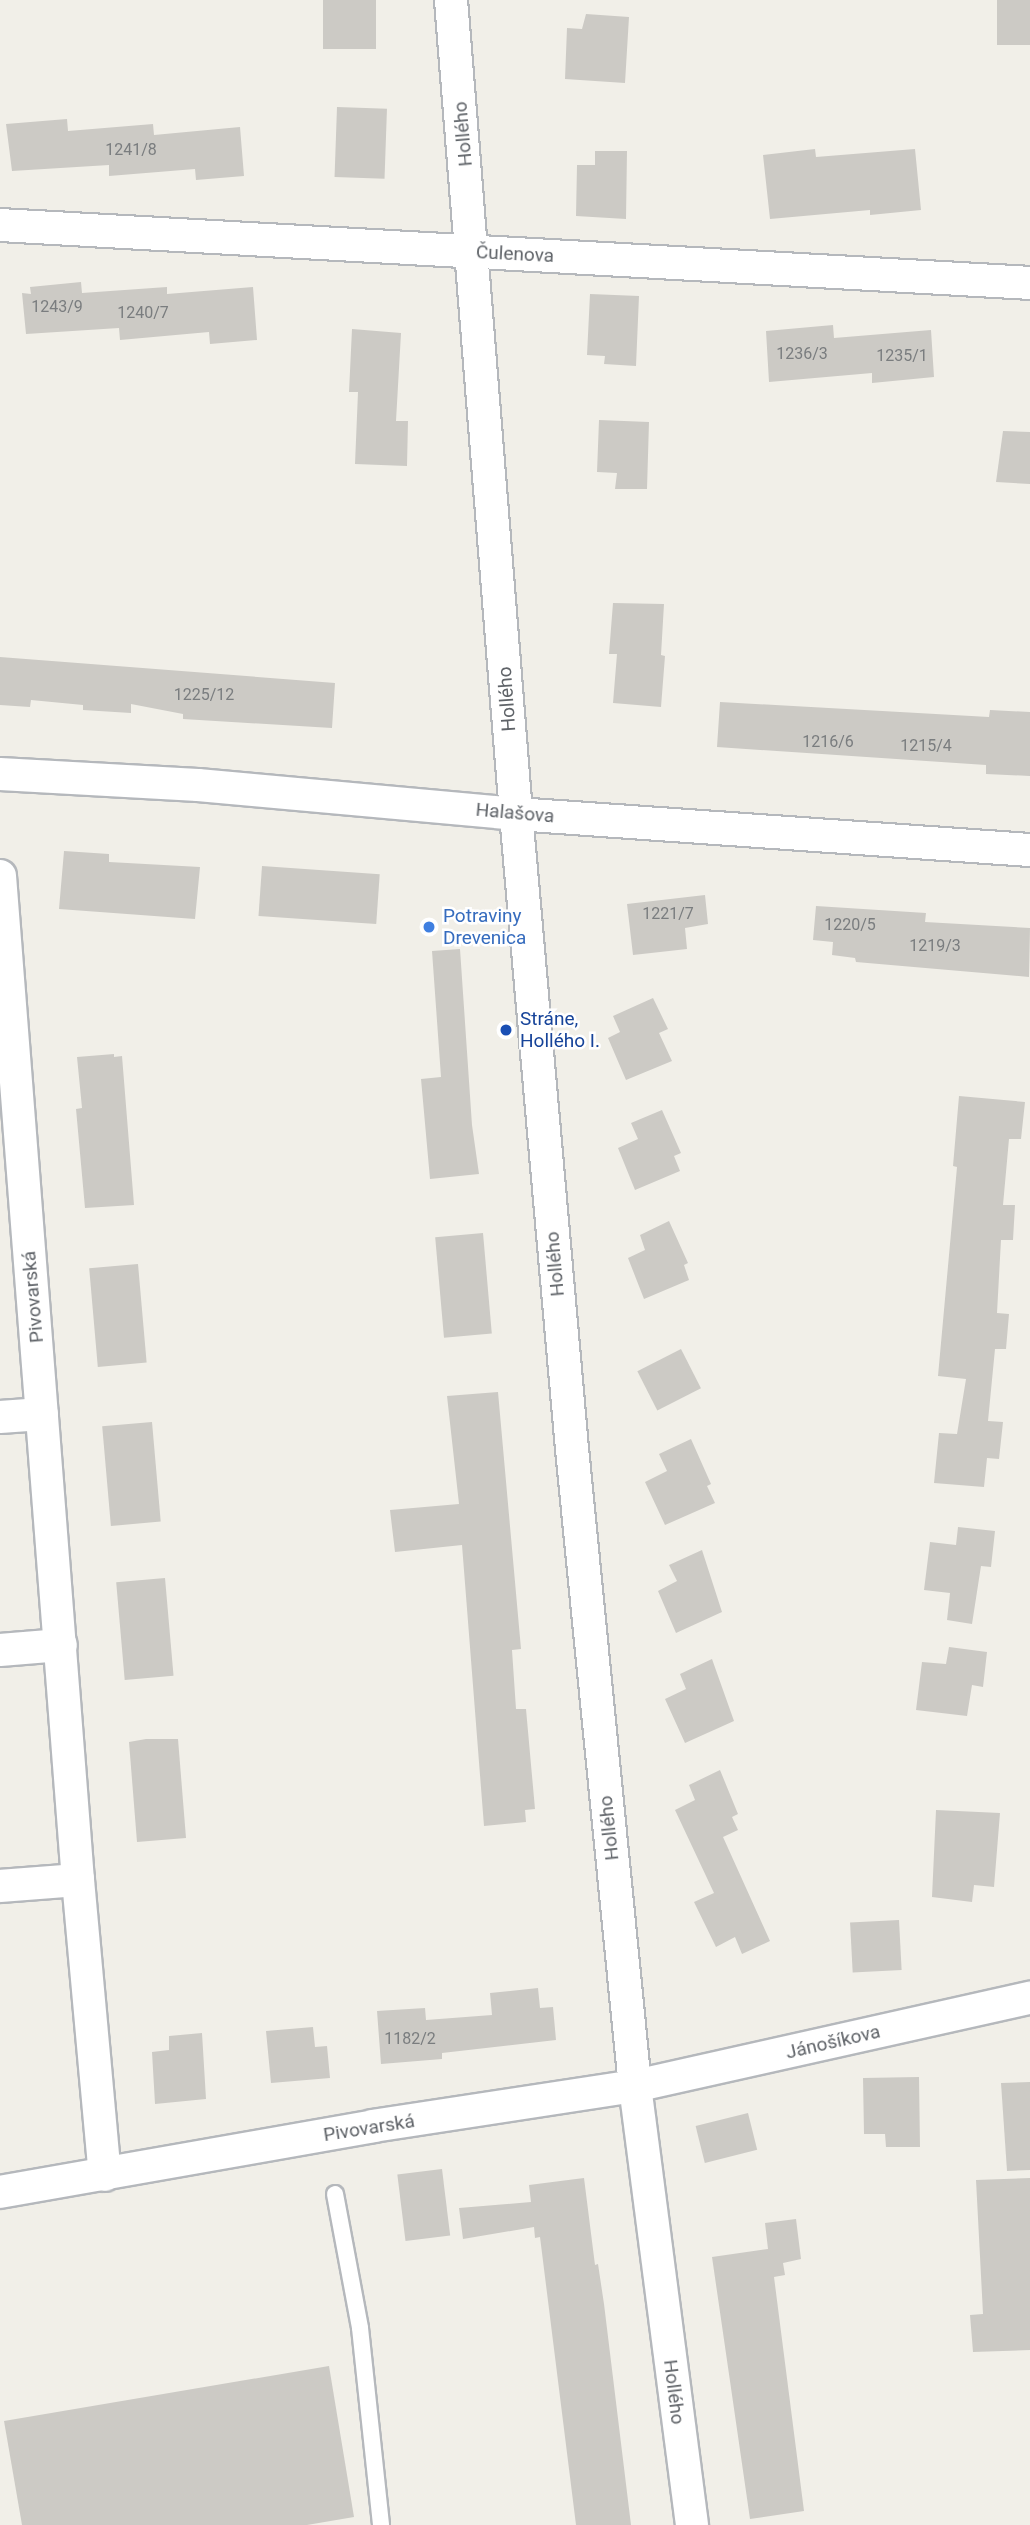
<!DOCTYPE html>
<html>
<head>
<meta charset="utf-8">
<style>
  body { margin:0 }
  #map { position:relative; width:1030px; height:2525px; overflow:hidden; background:#f1efe8; font-family:Roboto,sans-serif }
  div>[style] { position:absolute }
  .building>* { inset:0; background:#cccac5; transform-origin:0 0 }
  .roads { filter:drop-shadow(2px 0 #b5b8bc) drop-shadow(-2px 0 #b5b8bc) drop-shadow(0 2px #b5b8bc) drop-shadow(0 -2px #b5b8bc) }
  .service>* { height:16px; margin:-8px; padding:0 8px; transform-origin:8px; border-radius:8px; background:#fff }
  .minor>* { height:32px; margin:-16px; padding:0 16px; transform-origin:16px; border-radius:16px; background:#fff }
  .dots>* { width:19px; height:19px; translate:-50% -50%; box-sizing:border-box; border:4px solid #fff; border-radius:50% }
  span { translate:-50% -50%; white-space:nowrap; text-align:center; line-height:1.15; -webkit-text-stroke:5px #fff; paint-order:stroke }
  .number-label { font-size:16px; color:#7a7d7f }
  .number-label span { -webkit-text-stroke-width:0 }
  .street-label { font-size:19px; color:#5f6368 }
  .shop-label { font-size:19px; color:#366cbe }
  .left { translate:0 -50%; text-align:left }
  .transit-label { font-size:19px; color:#164399 }
</style>
</head>
<body>
<div id="map">
  <div class="building">
    <i style="left:323px;top:0;width:53px;height:49px"></i>
    <i style="left:997px;top:0;width:33px;height:45px"></i>
    <i style="clip-path:polygon(586px 14px,629px 17px,625px 83px,565px 79px,567px 28px,582px 29px)"></i>
    <i style="left:337px;top:107px;width:50px;height:70px;rotate:2deg"></i>
    <i style="clip-path:polygon(67px 119px,68px 131px,153px 124px,154px 135px,240px 127px,244px 176px,196px 180px,195px 169px,109px 176px,109px 165px,12px 171px,6px 124px)"></i>
    <i style="clip-path:polygon(815px 149px,816px 157px,915px 149px,921px 210px,870px 215px,870px 210px,770px 219px,763px 155px)"></i>
    <i style="clip-path:polygon(595px 151px,627px 151px,626px 219px,576px 216px,577px 165px,595px 165px)"></i>
    <i style="clip-path:polygon(81px 282px,82px 293px,167px 287px,167px 294px,253px 287px,257px 340px,210px 344px,209px 332px,120px 340px,119px 328px,26px 334px,22px 293px,31px 294px,30px 287px)"></i>
    <i style="clip-path:polygon(590px 294px,639px 296px,636px 366px,604px 364px,605px 356px,587px 355px)"></i>
    <i style="clip-path:polygon(833px 325px,834px 338px,931px 330px,934px 377px,872px 383px,872px 373px,769px 382px,766px 331px)"></i>
    <i style="clip-path:polygon(352px 329px,401px 333px,396px 421px,408px 421px,407px 466px,355px 464px,358px 392px,349px 392px)"></i>
    <i style="clip-path:polygon(599px 420px,649px 422px,647px 489px,615px 489px,617px 473px,597px 472px)"></i>
    <i style="clip-path:polygon(1003px 431px,1030px 432px,1030px 484px,996px 482px)"></i>
    <i style="clip-path:polygon(613px 603px,664px 604px,661px 655px,665px 656px,661px 707px,613px 703px,617px 654px,609px 654px)"></i>
    <i style="clip-path:polygon(0 657px,335px 683px,332px 728px,183px 719px,183px 714px,131px 704px,131px 713px,83px 710px,83px 705px,31px 700px,30px 707px,0 705px)"></i>
    <i style="clip-path:polygon(720px 702px,989px 717px,990px 710px,1030px 712px,1030px 776px,986px 774px,986px 765px,717px 747px)"></i>
    <i style="clip-path:polygon(64px 851px,109px 854px,109px 862px,200px 867px,195px 919px,59px 909px)"></i>
    <i style="left:262px;top:866px;width:118px;height:50px;rotate:4deg"></i>
    <i style="clip-path:polygon(705px 895px,708px 924px,685px 928px,687px 949px,633px 955px,627px 904px)"></i>
    <i style="clip-path:polygon(816px 906px,926px 913px,925px 922px,1030px 928px,1029px 977px,856px 962px,855px 958px,832px 955px,833px 942px,813px 940px)"></i>
    <i style="clip-path:polygon(460px 949px,472px 1125px,479px 1174px,430px 1179px,421px 1079px,441px 1077px,432px 951px)"></i>
    <i style="clip-path:polygon(653px 998px,668px 1029px,659px 1033px,672px 1061px,626px 1080px,608px 1038px,620px 1032px,613px 1016px)"></i>
    <i style="clip-path:polygon(114px 1054px,114px 1057px,122px 1056px,134px 1205px,85px 1208px,76px 1109px,82px 1108px,77px 1057px)"></i>
    <i style="clip-path:polygon(959px 1096px,1025px 1102px,1021px 1139px,1009px 1139px,1003px 1205px,1015px 1205px,1013px 1240px,1001px 1240px,997px 1313px,1009px 1314px,1006px 1349px,995px 1349px,988px 1421px,1003px 1422px,999px 1459px,987px 1458px,984px 1487px,934px 1483px,939px 1433px,957px 1434px,966px 1379px,938px 1376px,957px 1167px,953px 1166px)"></i>
    <i style="clip-path:polygon(662px 1110px,681px 1153px,674px 1156px,680px 1171px,635px 1190px,618px 1148px,638px 1139px,631px 1123px)"></i>
    <i style="clip-path:polygon(669px 1221px,688px 1263px,684px 1265px,689px 1280px,644px 1299px,628px 1258px,645px 1250px,640px 1235px)"></i>
    <i style="left:483px;top:1233px;width:101px;height:48px;rotate:85deg"></i>
    <i style="left:138px;top:1264px;width:99px;height:49px;rotate:85deg"></i>
    <i style="left:681px;top:1349px;width:44px;height:49px;rotate:63deg"></i>
    <i style="clip-path:polygon(498px 1392px,521px 1649px,512px 1650px,516px 1709px,526px 1709px,535px 1809px,525px 1810px,526px 1822px,484px 1826px,462px 1545px,395px 1552px,390px 1510px,459px 1504px,447px 1396px)"></i>
    <i style="left:152px;top:1422px;width:100px;height:50px;rotate:85deg"></i>
    <i style="clip-path:polygon(691px 1439px,711px 1484px,707px 1486px,715px 1503px,665px 1525px,645px 1482px,667px 1471px,659px 1454px)"></i>
    <i style="clip-path:polygon(958px 1527px,995px 1531px,991px 1567px,981px 1566px,972px 1624px,947px 1620px,950px 1593px,924px 1590px,930px 1542px,956px 1545px)"></i>
    <i style="clip-path:polygon(702px 1550px,722px 1612px,676px 1633px,658px 1591px,677px 1581px,669px 1565px)"></i>
    <i style="left:165px;top:1578px;width:98px;height:49px;rotate:85deg"></i>
    <i style="clip-path:polygon(949px 1647px,987px 1652px,983px 1687px,972px 1685px,967px 1716px,916px 1710px,922px 1662px,946px 1664px)"></i>
    <i style="clip-path:polygon(712px 1659px,734px 1721px,685px 1743px,665px 1699px,686px 1689px,680px 1674px)"></i>
    <i style="clip-path:polygon(146px 1739px,178px 1739px,186px 1838px,137px 1842px,129px 1742px)"></i>
    <i style="clip-path:polygon(720px 1770px,738px 1814px,732px 1817px,738px 1830px,723px 1837px,770px 1941px,742px 1954px,735px 1937px,716px 1947px,694px 1902px,714px 1893px,675px 1810px,695px 1800px,689px 1785px)"></i>
    <i style="clip-path:polygon(936px 1810px,1000px 1813px,994px 1887px,974px 1885px,972px 1902px,932px 1897px)"></i>
    <i style="left:899px;top:1920px;width:50px;height:49px;rotate:87deg"></i>
    <i style="clip-path:polygon(538px 1988px,540px 2008px,553px 2007px,556px 2040px,442px 2053px,442px 2059px,381px 2064px,377px 2011px,425px 2008px,426px 2020px,492px 2015px,490px 1993px)"></i>
    <i style="clip-path:polygon(313px 2027px,315px 2047px,327px 2046px,330px 2078px,271px 2083px,266px 2031px)"></i>
    <i style="clip-path:polygon(202px 2033px,206px 2099px,155px 2104px,152px 2052px,169px 2050px,169px 2036px)"></i>
    <i style="clip-path:polygon(919px 2077px,920px 2147px,886px 2147px,885px 2134px,864px 2134px,863px 2078px)"></i>
    <i style="clip-path:polygon(1030px 2082px,1030px 2170px,1007px 2171px,1001px 2083px)"></i>
    <i style="left:748px;top:2113px;width:38px;height:54px;rotate:76deg"></i>
    <i style="left:442px;top:2169px;width:67px;height:45px;rotate:83deg"></i>
    <i style="clip-path:polygon(584px 2178px,595px 2265px,598px 2264px,604px 2304px,631px 2525px,576px 2525px,540px 2237px,535px 2238px,534px 2227px,463px 2239px,459px 2208px,531px 2202px,529px 2185px)"></i>
    <i style="clip-path:polygon(1030px 2178px,1030px 2350px,973px 2352px,970px 2315px,983px 2314px,976px 2180px)"></i>
    <i style="clip-path:polygon(796px 2219px,801px 2259px,783px 2263px,785px 2275px,774px 2277px,804px 2511px,750px 2519px,712px 2257px,768px 2249px,765px 2223px)"></i>
    <i style="clip-path:polygon(329px 2366px,354px 2517px,307px 2525px,22px 2525px,4px 2421px)"></i>
  </div>
  <div class="roads">
    <div class="service">
      <i style="left:335px;top:2194px;width:136px;rotate:79.4deg"></i>
      <i style="left:360px;top:2328px;width:198px;rotate:83.9deg"></i>
    </div>
    <div class="minor">
      <i style="left:451px;top:0;width:817px;rotate:85.43deg"></i>
      <i style="left:516px;top:814px;width:637px;rotate:84.96deg"></i>
      <i style="left:572px;top:1449px;width:640px;rotate:84.35deg"></i>
      <i style="left:635px;top:2086px;width:443px;rotate:82.6deg"></i>
      <i style="left:0;top:225px;width:1032px;rotate:3.22deg"></i>
      <i style="left:0;top:774px;width:198px;rotate:3.2deg"></i>
      <i style="left:198px;top:785px;width:319px;rotate:5.2deg"></i>
      <i style="left:516px;top:814px;width:515px;rotate:4.01deg"></i>
      <i style="left:0;top:876px;width:1007px;rotate:85.56deg"></i>
      <i style="left:78px;top:1880px;width:296px;rotate:84.8deg"></i>
      <i style="left:0;top:1417px;width:42px;rotate:-4.1deg"></i>
      <i style="left:0;top:1650px;width:61px;rotate:-4.7deg"></i>
      <i style="left:0;top:1886px;width:78px;rotate:-4.4deg"></i>
      <i style="left:0;top:2192px;width:379px;rotate:-10deg"></i>
      <i style="left:373px;top:2126px;width:265px;rotate:-8.7deg"></i>
      <i style="left:635px;top:2086px;width:405px;rotate:-12.6deg"></i>
    </div>
  </div>
  <div class="dots">
    <i style="left:429px;top:927px;background:#3f7fe0"></i>
    <i style="left:506px;top:1030px;background:#1a4fb4"></i>
  </div>
  <div class="number-label">
    <span style="left:131px;top:150px">1241/8</span>
    <span style="left:57px;top:307px">1243/9</span>
    <span style="left:143px;top:313px">1240/7</span>
    <span style="left:802px;top:354px">1236/3</span>
    <span style="left:902px;top:356px">1235/1</span>
    <span style="left:204px;top:695px">1225/12</span>
    <span style="left:828px;top:742px">1216/6</span>
    <span style="left:926px;top:746px">1215/4</span>
    <span style="left:668px;top:914px">1221/7</span>
    <span style="left:850px;top:925px">1220/5</span>
    <span style="left:935px;top:946px">1219/3</span>
    <span style="left:410px;top:2039px">1182/2</span>
  </div>
  <div class="street-label">
    <span style="left:463px;top:134px;rotate:-95deg">Hollého</span>
    <span style="left:515px;top:254px;rotate:3deg">Čulenova</span>
    <span style="left:507px;top:699px;rotate:-94deg">Hollého</span>
    <span style="left:515px;top:813px;rotate:5deg">Halašova</span>
    <span style="left:555px;top:1264px;rotate:-95deg">Hollého</span>
    <span style="left:33px;top:1297px;rotate:-95deg">Pivovarská</span>
    <span style="left:609px;top:1828px;rotate:-96deg">Hollého</span>
    <span style="left:833px;top:2042px;rotate:-13deg">Jánošíkova</span>
    <span style="left:369px;top:2128px;rotate:-9deg">Pivovarská</span>
    <span style="left:674px;top:2392px;rotate:83deg">Hollého</span>
  </div>
  <div class="shop-label">
    <span class="left" style="left:443px;top:927px">Potraviny<br>Drevenica</span>
  </div>
  <div class="transit-label">
    <span class="left" style="left:520px;top:1030px">Stráne,<br>Hollého I.</span>
  </div>
</div>
</body>
</html>
